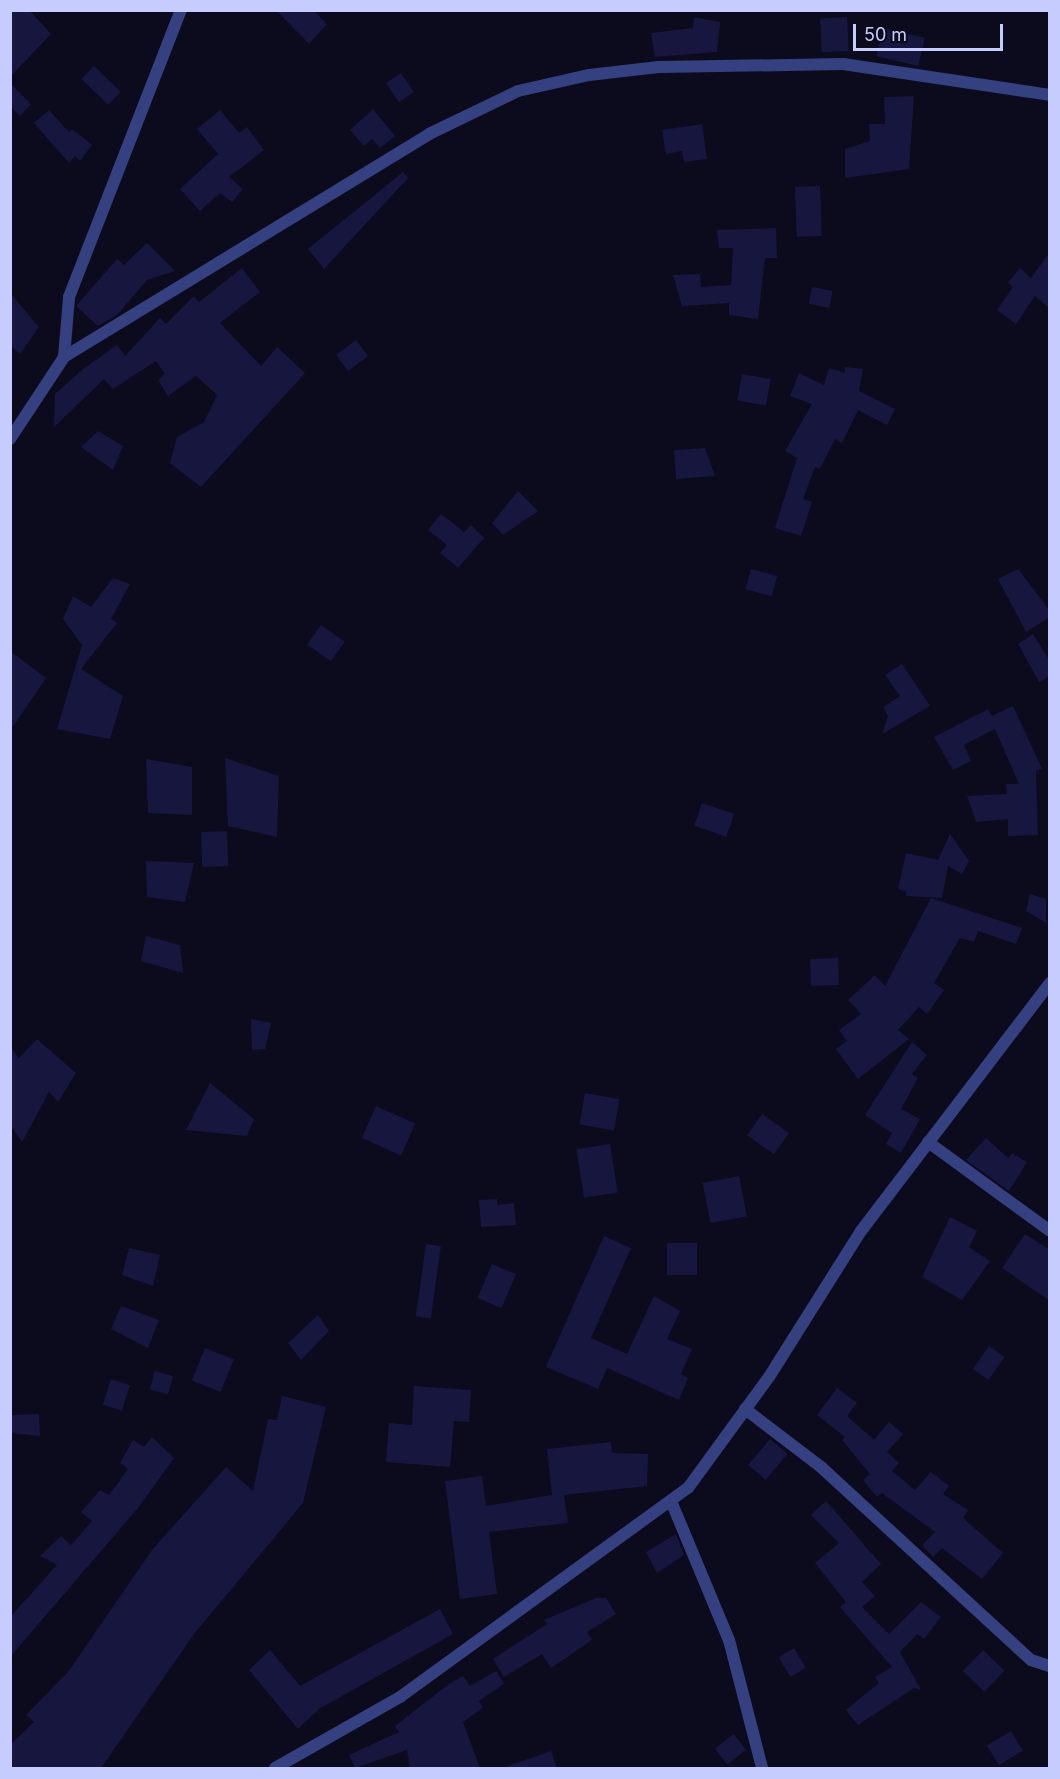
<!DOCTYPE html>
<html>
<head>
<meta charset="utf-8">
<style>
  body { margin:0 }
  #map { position:relative; width:1060px; height:1779px; overflow:hidden; background:#0b0b1d; font-family:Inter,sans-serif }
  div>[style] { position:absolute }
  .building>* { inset:0; background:#16163f; transform-origin:0 0 }
  .minor>* { height:12px; margin:-6px; padding:0 6px; transform-origin:6px; border-radius:6px; background:#34407f }
  .tertiary>* { height:12px; margin:-6px; padding:0 6px; transform-origin:6px; border-radius:6px; background:#34407f }
  span { translate:-50% -50%; white-space:nowrap; text-align:center; line-height:1.15; -webkit-text-stroke:4.5px #0b0b1d; paint-order:stroke }
  .frame { position:absolute; inset:0; border:12px solid #c7ccff; pointer-events:none }
  .scale { position:absolute; left:853px; top:24px; width:150px; height:27px; box-sizing:border-box; border:3px solid #c7ccff; border-top:0; padding-left:8px; font-size:18px; line-height:21px; white-space:nowrap; color:#c7ccff; -webkit-text-stroke:4px #0b0b1d; paint-order:stroke }
</style>
</head>
<body>
<div id="map">
  <div class="building">
    <i style="clip-path:polygon(15px 10px,29px 10px,51px 34px,10px 77px,10px 15px)"></i>
    <i style="clip-path:polygon(276px 10px,313px 10px,327px 24px,309px 44px)"></i>
    <i style="clip-path:polygon(694px 17px,720px 22px,717px 52px,655px 57px,651px 33px,693px 28px)"></i>
    <i style="left:847px;top:17px;width:34px;height:27px;rotate:87deg"></i>
    <i style="left:883px;top:28px;width:43px;height:29px;rotate:13deg"></i>
    <i style="left:94px;top:66px;width:37px;height:18px;rotate:44deg"></i>
    <i style="left:401px;top:73px;width:23px;height:18px;rotate:56deg"></i>
    <i style="clip-path:polygon(10px 83px,31px 104px,20px 116px,10px 106px)"></i>
    <i style="clip-path:polygon(914px 96px,909px 169px,845px 178px,845px 149px,870px 141px,869px 124px,885px 124px,884px 97px)"></i>
    <i style="clip-path:polygon(373px 109px,395px 136px,380px 148px,372px 139px,364px 146px,350px 130px)"></i>
    <i style="clip-path:polygon(49px 110px,69px 132px,72px 129px,92px 145px,80px 161px,75px 156px,69px 163px,34px 123px)"></i>
    <i style="clip-path:polygon(220px 110px,239px 133px,247px 127px,264px 150px,229px 177px,243px 189px,232px 202px,220px 193px,200px 211px,180px 189px,218px 154px,197px 129px)"></i>
    <i style="clip-path:polygon(702px 124px,707px 159px,684px 162px,682px 151px,666px 154px,662px 130px)"></i>
    <i style="clip-path:polygon(403px 172px,408px 178px,324px 269px,308px 249px)"></i>
    <i style="left:820px;top:186px;width:50px;height:25px;rotate:88deg"></i>
    <i style="clip-path:polygon(776px 228px,777px 258px,765px 258px,758px 319px,729px 315px,729px 303px,682px 306px,673px 275px,700px 274px,701px 287px,731px 285px,733px 248px,719px 248px,717px 230px)"></i>
    <i style="clip-path:polygon(147px 243px,175px 271px,147px 280px,117px 315px,98px 326px,76px 306px,117px 259px,124px 265px)"></i>
    <i style="clip-path:polygon(1050px 252px,1050px 309px,1035px 296px,1016px 324px,997px 310px,1013px 287px,1008px 282px,1020px 268px,1031px 278px)"></i>
    <i style="clip-path:polygon(242px 268px,260px 292px,220px 323px,261px 366px,277px 347px,305px 373px,201px 487px,170px 463px,177px 437px,204px 422px,217px 395px,196px 376px,168px 396px,158px 380px,165px 374px,156px 361px,113px 389px,104px 379px,54px 427px,55px 394px,83px 369px,117px 345px,125px 356px,160px 318px,166px 324px,194px 296px,199px 302px)"></i>
    <i style="left:812px;top:287px;width:21px;height:17px;rotate:11deg"></i>
    <i style="clip-path:polygon(10px 293px,39px 327px,20px 354px,10px 345px)"></i>
    <i style="left:356px;top:340px;width:20px;height:25px;rotate:53deg"></i>
    <i style="clip-path:polygon(845px 367px,863px 369px,859px 391px,895px 409px,887px 425px,858px 410px,842px 443px,835px 439px,820px 469px,815px 467px,803px 499px,812px 502px,801px 536px,775px 528px,797px 458px,785px 451px,812px 404px,790px 396px,799px 373px,824px 385px,829px 368px,845px 373px)"></i>
    <i style="left:742px;top:374px;width:29px;height:27px;rotate:10deg"></i>
    <i style="clip-path:polygon(98px 431px,123px 446px,113px 470px,81px 447px)"></i>
    <i style="clip-path:polygon(705px 448px,715px 476px,676px 479px,674px 450px)"></i>
    <i style="clip-path:polygon(518px 491px,538px 511px,503px 535px,492px 523px)"></i>
    <i style="clip-path:polygon(441px 514px,464px 532px,471px 525px,484px 538px,458px 568px,440px 553px,447px 545px,428px 530px)"></i>
    <i style="left:751px;top:569px;width:27px;height:21px;rotate:15deg"></i>
    <i style="clip-path:polygon(1018px 569px,1050px 611px,1050px 617px,1026px 632px,998px 579px)"></i>
    <i style="clip-path:polygon(113px 578px,130px 584px,111px 619px,117px 623px,81px 669px,123px 696px,110px 739px,57px 729px,82px 645px,63px 619px,73px 596px,91px 607px)"></i>
    <i style="left:321px;top:625px;width:29px;height:24px;rotate:35deg"></i>
    <i style="clip-path:polygon(1033px 634px,1050px 661px,1050px 676px,1039px 682px,1018px 644px)"></i>
    <i style="clip-path:polygon(10px 651px,46px 678px,10px 731px)"></i>
    <i style="clip-path:polygon(902px 664px,930px 706px,882px 734px,888px 716px,883px 707px,900px 696px,885px 675px)"></i>
    <i style="clip-path:polygon(1013px 706px,1042px 769px,1036px 771px,1038px 835px,1008px 836px,1008px 819px,976px 822px,967px 796px,1007px 794px,1006px 784px,1019px 784px,995px 729px,964px 745px,971px 761px,953px 770px,934px 737px,988px 709px,992px 716px)"></i>
    <i style="clip-path:polygon(225px 758px,279px 776px,277px 837px,228px 826px)"></i>
    <i style="clip-path:polygon(146px 759px,192px 767px,192px 815px,148px 813px)"></i>
    <i style="left:702px;top:803px;width:34px;height:24px;rotate:19deg"></i>
    <i style="left:227px;top:831px;width:35px;height:26px;rotate:88deg"></i>
    <i style="clip-path:polygon(950px 834px,969px 861px,962px 874px,948px 866px,942px 898px,906px 896px,906px 891px,898px 889px,906px 853px,938px 860px)"></i>
    <i style="clip-path:polygon(146px 861px,194px 863px,185px 902px,147px 897px)"></i>
    <i style="clip-path:polygon(1030px 894px,1046px 899px,1046px 923px,1026px 911px)"></i>
    <i style="clip-path:polygon(931px 898px,1022px 928px,1016px 944px,978px 931px,974px 942px,960px 938px,934px 983px,944px 990px,927px 1014px,919px 1007px,898px 1030px,909px 1039px,858px 1079px,836px 1049px,847px 1041px,839px 1030px,861px 1014px,848px 1000px,875px 975px,885px 986px)"></i>
    <i style="clip-path:polygon(146px 936px,180px 945px,183px 973px,141px 961px)"></i>
    <i style="left:838px;top:958px;width:27px;height:28px;rotate:88deg"></i>
    <i style="clip-path:polygon(251px 1019px,271px 1023px,265px 1049px,252px 1050px)"></i>
    <i style="clip-path:polygon(37px 1039px,76px 1073px,58px 1102px,49px 1092px,22px 1142px,10px 1125px,10px 1046px,19px 1058px)"></i>
    <i style="clip-path:polygon(912px 1042px,927px 1055px,912px 1074px,918px 1078px,901px 1109px,920px 1119px,901px 1153px,886px 1144px,892px 1133px,865px 1115px)"></i>
    <i style="clip-path:polygon(210px 1083px,254px 1119px,247px 1136px,186px 1130px)"></i>
    <i style="left:585px;top:1093px;width:35px;height:32px;rotate:10deg"></i>
    <i style="left:376px;top:1106px;width:43px;height:35px;rotate:24deg"></i>
    <i style="left:762px;top:1114px;width:33px;height:26px;rotate:35deg"></i>
    <i style="clip-path:polygon(986px 1138px,1008px 1158px,1012px 1153px,1027px 1162px,1009px 1191px,966px 1160px)"></i>
    <i style="left:610px;top:1144px;width:49px;height:34px;rotate:81deg"></i>
    <i style="left:739px;top:1176px;width:41px;height:37px;rotate:79deg"></i>
    <i style="clip-path:polygon(497px 1199px,497px 1205px,514px 1203px,516px 1225px,481px 1227px,479px 1200px)"></i>
    <i style="clip-path:polygon(950px 1217px,977px 1231px,969px 1247px,990px 1261px,962px 1300px,922px 1277px)"></i>
    <i style="clip-path:polygon(1025px 1234px,1050px 1250px,1050px 1301px,1002px 1268px)"></i>
    <i style="clip-path:polygon(604px 1236px,631px 1248px,591px 1338px,627px 1354px,654px 1296px,680px 1311px,667px 1339px,692px 1349px,681px 1374px,688px 1378px,679px 1400px,607px 1368px,598px 1389px,546px 1367px)"></i>
    <i style="left:667px;top:1243px;width:30px;height:32px"></i>
    <i style="left:426px;top:1244px;width:15px;height:73px;rotate:8deg"></i>
    <i style="clip-path:polygon(129px 1248px,160px 1255px,153px 1286px,122px 1275px)"></i>
    <i style="left:492px;top:1264px;width:26px;height:37px;rotate:23deg"></i>
    <i style="clip-path:polygon(121px 1306px,159px 1320px,148px 1348px,111px 1329px)"></i>
    <i style="clip-path:polygon(318px 1315px,329px 1331px,301px 1360px,288px 1343px)"></i>
    <i style="left:989px;top:1346px;width:19px;height:28px;rotate:35deg"></i>
    <i style="left:205px;top:1348px;width:31px;height:35px;rotate:22deg"></i>
    <i style="left:155px;top:1371px;width:19px;height:19px;rotate:16deg"></i>
    <i style="left:111px;top:1379px;width:20px;height:27px;rotate:18deg"></i>
    <i style="clip-path:polygon(414px 1386px,471px 1390px,469px 1422px,454px 1421px,450px 1467px,386px 1462px,389px 1423px,412px 1425px)"></i>
    <i style="clip-path:polygon(837px 1388px,857px 1403px,847px 1416px,874px 1440px,889px 1422px,903px 1434px,887px 1452px,899px 1463px,892px 1471px,915px 1490px,931px 1472px,949px 1486px,943px 1494px,968px 1510px,963px 1518px,1003px 1553px,982px 1579px,942px 1548px,933px 1557px,922px 1545px,935px 1532px,882px 1493px,877px 1497px,863px 1480px,870px 1474px,842px 1440px,845px 1437px,817px 1415px)"></i>
    <i style="clip-path:polygon(282px 1396px,326px 1407px,303px 1503px,194px 1634px,101px 1768px,10px 1768px,10px 1745px,34px 1722px,26px 1715px,68px 1672px,152px 1550px,226px 1467px,253px 1491px,268px 1419px,277px 1420px)"></i>
    <i style="clip-path:polygon(39px 1414px,40px 1436px,10px 1433px,10px 1415px)"></i>
    <i style="clip-path:polygon(152px 1437px,174px 1458px,138px 1508px,10px 1657px,10px 1617px,57px 1565px,40px 1556px,61px 1536px,71px 1545px,92px 1521px,81px 1512px,100px 1490px,109px 1495px,128px 1469px,120px 1463px,133px 1440px,144px 1447px)"></i>
    <i style="left:770px;top:1439px;width:23px;height:34px;rotate:40deg"></i>
    <i style="clip-path:polygon(611px 1442px,612px 1453px,648px 1454px,647px 1486px,564px 1495px,568px 1523px,489px 1532px,497px 1594px,460px 1599px,445px 1481px,482px 1476px,486px 1506px,552px 1495px,547px 1449px)"></i>
    <i style="clip-path:polygon(826px 1501px,881px 1564px,862px 1582px,875px 1596px,862px 1607px,889px 1634px,921px 1602px,941px 1617px,924px 1639px,917px 1634px,900px 1652px,921px 1690px,914px 1688px,858px 1725px,846px 1710px,879px 1683px,875px 1677px,892px 1667px,840px 1607px,846px 1602px,815px 1563px,839px 1543px,811px 1515px)"></i>
    <i style="clip-path:polygon(676px 1534px,684px 1555px,657px 1573px,646px 1552px)"></i>
    <i style="clip-path:polygon(596px 1598px,606px 1598px,616px 1614px,587px 1632px,592px 1640px,551px 1668px,542px 1654px,504px 1677px,493px 1659px,547px 1624px,544px 1620px)"></i>
    <i style="clip-path:polygon(440px 1609px,453px 1634px,319px 1709px,298px 1729px,249px 1670px,270px 1650px,300px 1686px)"></i>
    <i style="left:794px;top:1648px;width:23px;height:18px;rotate:59deg"></i>
    <i style="left:983px;top:1650px;width:30px;height:29px;rotate:44deg"></i>
    <i style="clip-path:polygon(496px 1671px,504px 1684px,479px 1701px,483px 1708px,463px 1722px,480px 1768px,410px 1768px,407px 1750px,355px 1768px,349px 1755px,399px 1732px,395px 1726px,449px 1684px,463px 1676px,470px 1686px)"></i>
    <i style="left:1011px;top:1731px;width:23px;height:28px;rotate:59deg"></i>
    <i style="left:734px;top:1734px;width:20px;height:24px;rotate:53deg"></i>
    <i style="clip-path:polygon(551px 1751px,557px 1768px,508px 1768px,508px 1766px)"></i>
  </div>
  <div class="minor">
    <i style="left:64px;top:357px;width:428px;rotate:-31.4deg"></i>
    <i style="left:429px;top:134px;width:99px;rotate:-25.8deg"></i>
    <i style="left:518px;top:91px;width:73px;rotate:-12.7deg"></i>
    <i style="left:589px;top:75px;width:70px;rotate:-6.5deg"></i>
    <i style="left:659px;top:67px;width:184px;rotate:-0.9deg"></i>
    <i style="left:843px;top:64px;width:209px;rotate:8.5deg"></i>
    <i style="left:10px;top:439px;width:98px;rotate:-56.6deg"></i>
    <i style="left:64px;top:357px;width:60px;rotate:-85.2deg"></i>
    <i style="left:69px;top:297px;width:308px;rotate:-68.7deg"></i>
    <i style="left:928px;top:1142px;width:151px;rotate:36.1deg"></i>
    <i style="left:745px;top:1409px;width:96px;rotate:37.3deg"></i>
    <i style="left:821px;top:1467px;width:285px;rotate:42.6deg"></i>
    <i style="left:1031px;top:1660px;width:20px;rotate:18deg"></i>
    <i style="left:671px;top:1501px;width:151px;rotate:67.4deg"></i>
    <i style="left:729px;top:1640px;width:132px;rotate:75.5deg"></i>
  </div>
  <div class="tertiary">
    <i style="left:275px;top:1768px;width:144px;rotate:-29.6deg"></i>
    <i style="left:400px;top:1697px;width:356px;rotate:-36deg"></i>
    <i style="left:688px;top:1488px;width:137px;rotate:-53.9deg"></i>
    <i style="left:769px;top:1377px;width:173px;rotate:-57.8deg"></i>
    <i style="left:861px;top:1231px;width:312px;rotate:-52.7deg"></i>
  </div>
  <div class="frame"></div>
  <div class="scale">50 m</div>
</div>
</body>
</html>
